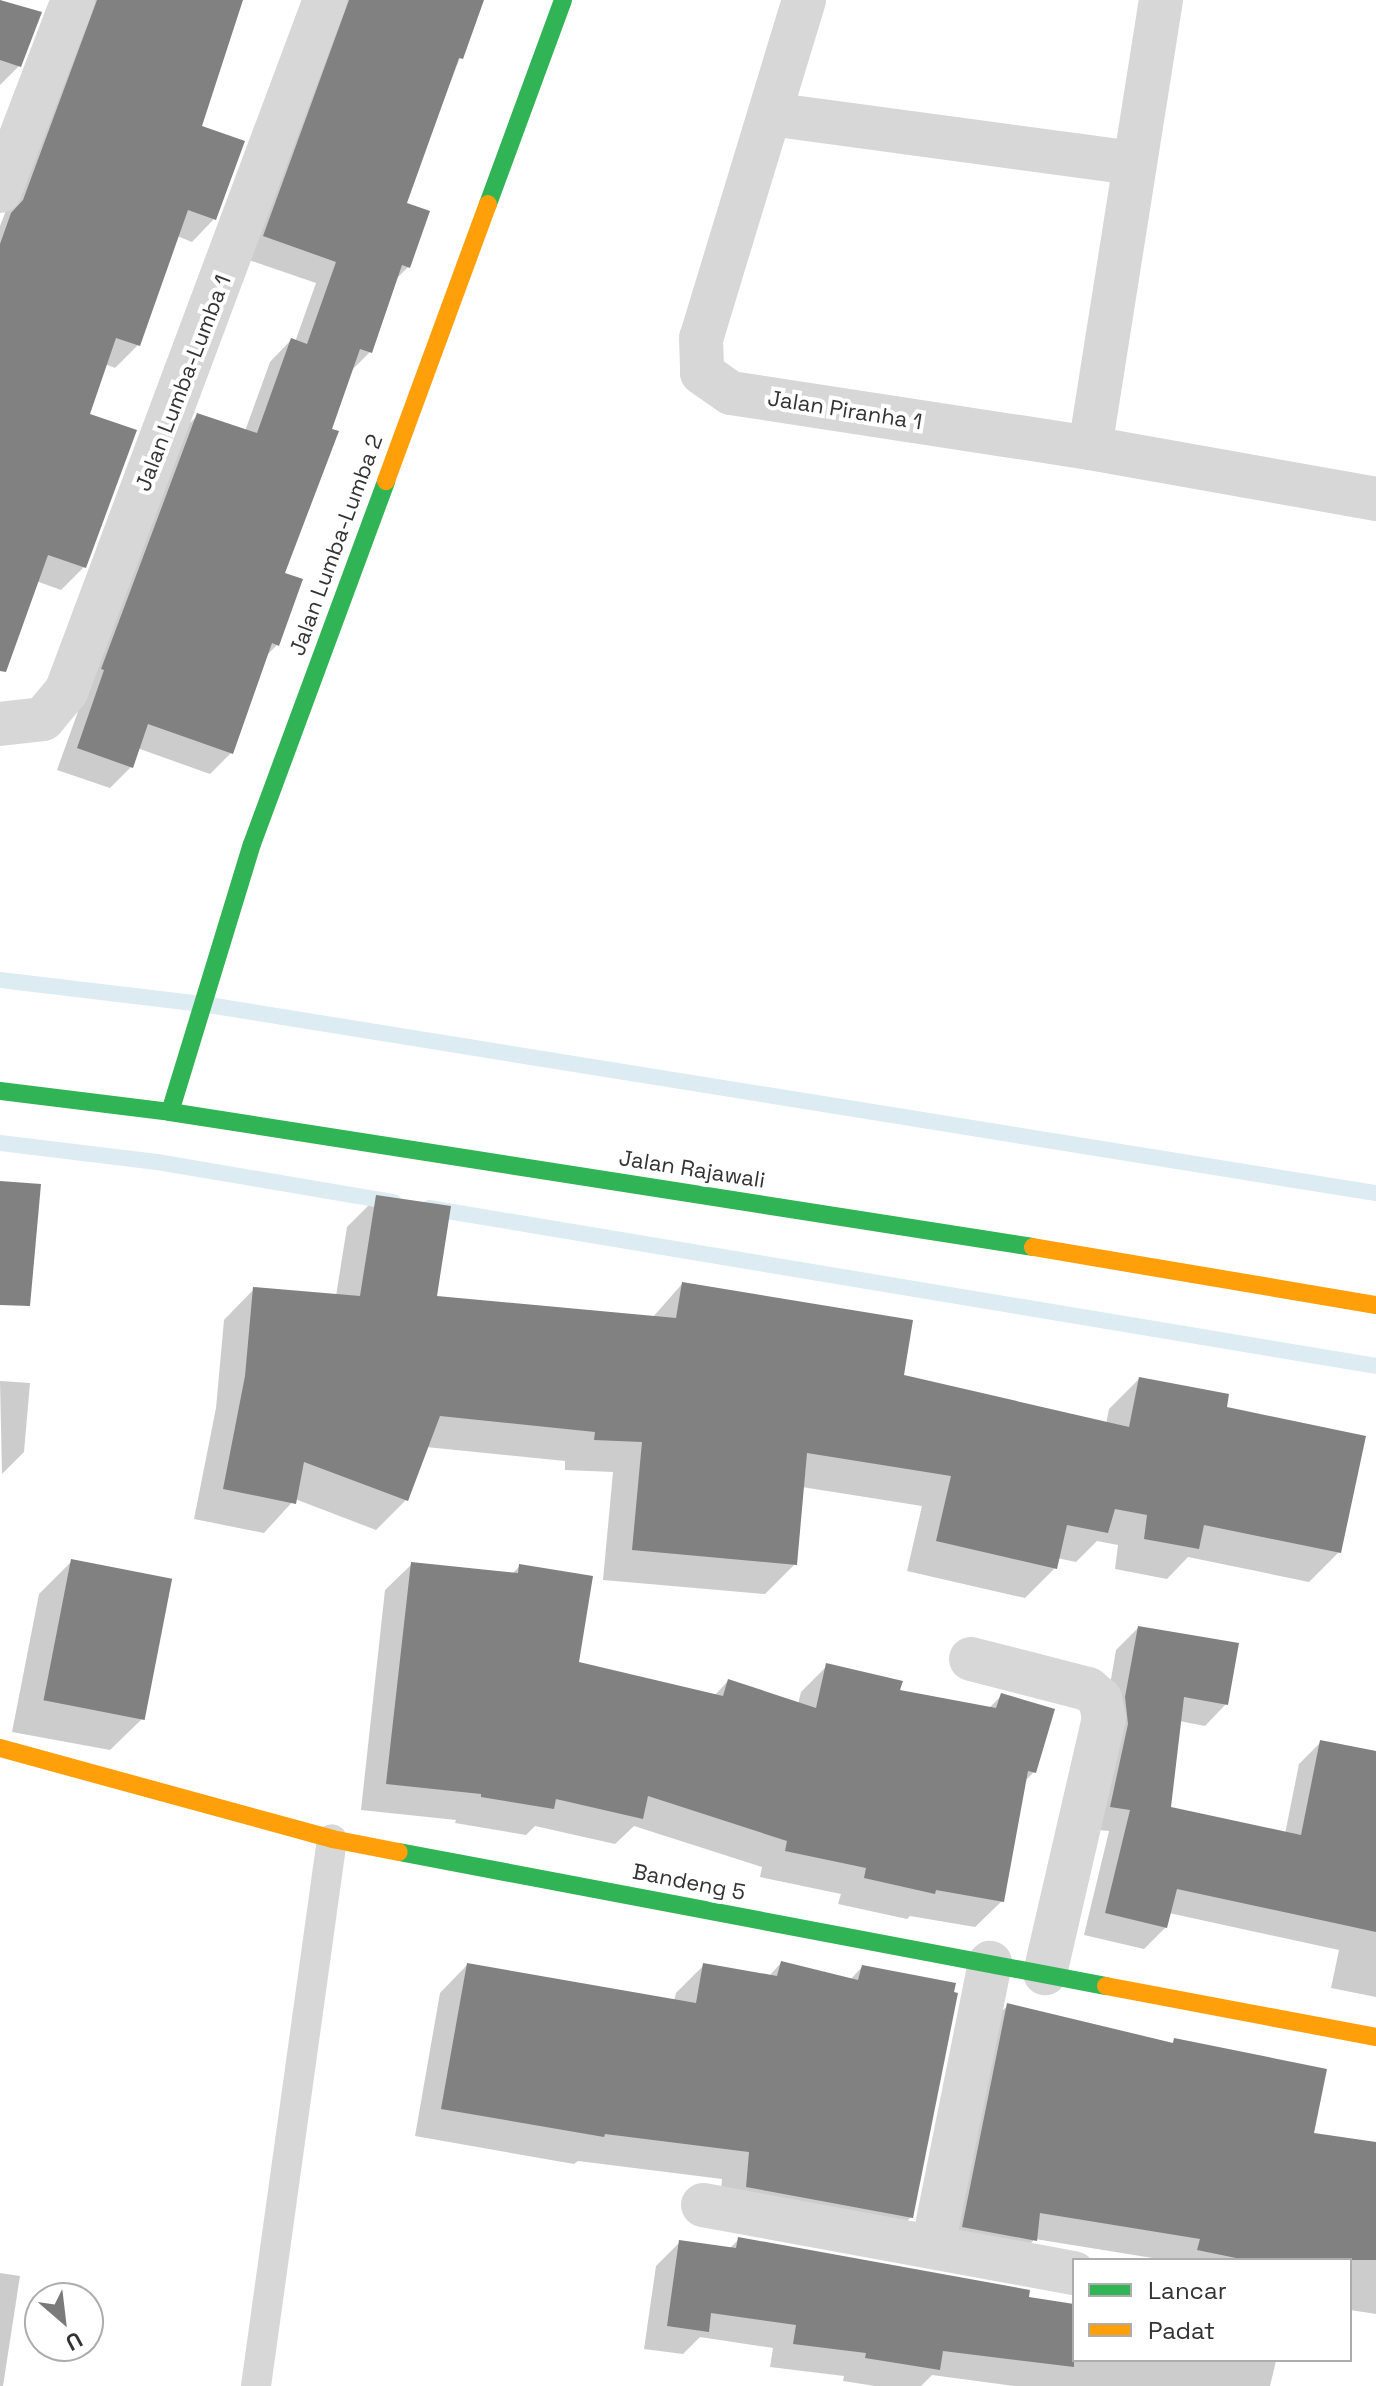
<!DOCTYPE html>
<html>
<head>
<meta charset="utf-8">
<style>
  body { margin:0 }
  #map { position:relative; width:1376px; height:2386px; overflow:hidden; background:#fff; font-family:"Space Grotesk",sans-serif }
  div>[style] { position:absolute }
  .shadow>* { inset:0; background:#0003 }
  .stream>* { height:16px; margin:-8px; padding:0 8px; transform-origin:8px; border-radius:8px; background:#ddebf3 }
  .building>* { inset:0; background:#818181; transform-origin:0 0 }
  .lane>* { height:30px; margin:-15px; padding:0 15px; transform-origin:15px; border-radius:15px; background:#d7d7d7 }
  .street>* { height:44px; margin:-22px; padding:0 22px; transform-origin:22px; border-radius:22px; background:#d7d7d7 }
  .fast>* { height:18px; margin:-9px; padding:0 9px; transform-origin:9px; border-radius:9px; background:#30b455 }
  .slow>* { height:18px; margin:-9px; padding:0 9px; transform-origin:9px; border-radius:9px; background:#ff9f0a }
  span { translate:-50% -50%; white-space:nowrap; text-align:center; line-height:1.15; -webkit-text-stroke:8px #fff; paint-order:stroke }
  .street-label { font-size:22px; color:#333 }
  .legend { position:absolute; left:1072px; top:2258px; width:280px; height:104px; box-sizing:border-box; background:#fff; border:2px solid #adadad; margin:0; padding:10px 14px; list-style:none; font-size:24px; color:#333 }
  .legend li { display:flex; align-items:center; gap:16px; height:40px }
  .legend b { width:40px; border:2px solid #adadad }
  .north { position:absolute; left:24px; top:2282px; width:80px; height:80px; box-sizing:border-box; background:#fff; border:2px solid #adadad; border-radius:50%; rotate:152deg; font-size:22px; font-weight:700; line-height:32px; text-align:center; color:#333 }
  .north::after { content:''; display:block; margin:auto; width:28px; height:36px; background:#7a7a7a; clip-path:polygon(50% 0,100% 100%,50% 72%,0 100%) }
</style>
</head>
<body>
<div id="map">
  <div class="shadow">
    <i style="clip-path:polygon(0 0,19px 66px,0 85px)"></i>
    <i style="clip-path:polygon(70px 0,242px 0,200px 127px,214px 219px,192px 242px,177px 236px,138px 345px,115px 368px,105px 364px,88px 415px,84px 567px,61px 590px,36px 581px,0 650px,0 226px,74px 33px)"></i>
    <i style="clip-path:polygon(332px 0,482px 0,404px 204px,408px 267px,395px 280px,370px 352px,350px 372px,283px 574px,278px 644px,266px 656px,231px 753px,210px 774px,137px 748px,131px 767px,110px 788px,57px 770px,177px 436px,198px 415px,245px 431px,270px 362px,291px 340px,295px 342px,316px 283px,243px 258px)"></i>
    <i style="clip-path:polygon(377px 1197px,435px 1298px,652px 1318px,682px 1284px,902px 1377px,1106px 1424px,1109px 1409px,1139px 1379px,1225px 1408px,1339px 1552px,1309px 1582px,1188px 1557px,1167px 1579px,1115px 1569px,1118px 1545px,1097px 1541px,1076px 1562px,1057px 1558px,1055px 1568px,1025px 1598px,907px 1571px,922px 1506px,802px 1487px,795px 1564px,765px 1594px,603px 1580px,613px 1472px,565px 1470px,565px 1461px,426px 1447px,406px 1500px,376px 1530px,295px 1499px,264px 1533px,194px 1519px,216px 1408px,224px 1320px,254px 1289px,336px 1296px,347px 1227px)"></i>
    <i style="clip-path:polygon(0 1381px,30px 1383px,24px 1452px,2px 1474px)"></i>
    <i style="clip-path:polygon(72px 1561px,143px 1718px,110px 1750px,12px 1732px,39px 1594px)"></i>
    <i style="clip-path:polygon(412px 1564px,512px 1574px,520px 1566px,577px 1664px,714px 1696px,728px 1681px,798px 1704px,801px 1692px,827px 1666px,898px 1692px,988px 1709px,1001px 1696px,1034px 1772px,1024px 1782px,1002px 1901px,975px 1927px,910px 1916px,907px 1919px,838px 1904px,841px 1894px,760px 1877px,762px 1867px,634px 1826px,615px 1844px,535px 1826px,526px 1835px,455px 1823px,456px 1820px,361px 1810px,385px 1590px)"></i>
    <i style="clip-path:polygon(1138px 1628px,1226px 1704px,1205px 1726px,1179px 1721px,1169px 1809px,1285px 1834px,1299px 1764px,1321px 1742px,1376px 1787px,1376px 1997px,1331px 1988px,1339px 1950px,1169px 1913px,1166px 1927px,1144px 1949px,1084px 1935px,1109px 1831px,1089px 1829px,1104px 1720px,1116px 1650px)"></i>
    <i style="clip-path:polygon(781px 1963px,850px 1980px,862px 1967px,911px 2217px,883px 2245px,719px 2215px,722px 2179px,578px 2161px,574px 2164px,415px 2136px,440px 1993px,467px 1965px,674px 2001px,676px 1993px,704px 1965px,769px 1976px)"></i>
    <i style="clip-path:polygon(1008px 2005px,1170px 2045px,1175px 2040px,1312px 2134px,1376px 2144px,1376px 2314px,1350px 2310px,1350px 2260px,1165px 2260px,1035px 2239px,1011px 2263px,940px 2250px,985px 2029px)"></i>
    <i style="clip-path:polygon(739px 2239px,1027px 2299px,1074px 2305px,1074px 2360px,1271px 2360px,1276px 2361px,1270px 2386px,1014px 2386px,932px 2375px,921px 2386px,875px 2386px,843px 2381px,844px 2376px,770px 2367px,773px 2348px,700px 2337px,683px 2354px,644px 2349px,656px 2266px,680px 2242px,729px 2249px)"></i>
    <i style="clip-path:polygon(0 2273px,20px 2276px,3px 2386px,0 2386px)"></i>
  </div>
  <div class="stream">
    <i style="left:0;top:980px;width:203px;rotate:6.8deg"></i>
    <i style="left:202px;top:1004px;width:1189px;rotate:9.15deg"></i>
    <i style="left:0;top:1143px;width:158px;rotate:6.9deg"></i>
    <i style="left:157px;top:1162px;width:240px;rotate:9.6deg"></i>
    <i style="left:429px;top:1208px;width:960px;rotate:9.47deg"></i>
  </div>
  <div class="building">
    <i style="clip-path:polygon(0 0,42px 12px,21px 67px,0 60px)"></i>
    <i style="clip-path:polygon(97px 0,243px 0,202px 126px,245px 141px,216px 220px,188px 210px,140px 346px,116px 338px,90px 414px,137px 430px,86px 568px,48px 555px,6px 672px,0 671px,0 244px,11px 213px,23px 200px)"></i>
    <i style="clip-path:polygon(349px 0,484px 0,463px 59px,459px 58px,407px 203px,430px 211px,410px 268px,402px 265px,372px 353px,360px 349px,332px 429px,339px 431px,285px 573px,303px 579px,279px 646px,272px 643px,233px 754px,148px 724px,133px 768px,77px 748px,104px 670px,101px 669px,197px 413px,257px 433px,291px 338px,307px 344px,336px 262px,263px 236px)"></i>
    <i style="clip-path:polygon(0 1181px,41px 1184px,30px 1306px,0 1305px)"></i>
    <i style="clip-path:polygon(376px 1195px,451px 1206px,437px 1296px,676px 1318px,682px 1282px,913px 1320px,904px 1375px,1129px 1427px,1139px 1377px,1229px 1394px,1227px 1407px,1366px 1436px,1341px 1553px,1204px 1525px,1199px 1549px,1144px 1539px,1147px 1515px,1115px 1509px,1108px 1533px,1067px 1525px,1057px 1569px,936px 1541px,951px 1476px,807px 1453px,797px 1565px,632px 1550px,642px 1442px,594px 1440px,595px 1432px,440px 1416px,408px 1501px,304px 1462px,296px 1504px,223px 1489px,245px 1376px,253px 1287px,360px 1296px)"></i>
    <i style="left:71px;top:1559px;width:103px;height:144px;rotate:11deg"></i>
    <i style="clip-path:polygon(411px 1562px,518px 1573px,519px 1564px,593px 1576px,579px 1662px,723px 1696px,728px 1679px,816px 1708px,826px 1663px,903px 1681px,900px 1690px,996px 1708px,1001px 1693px,1055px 1709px,1036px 1773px,1028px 1771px,1004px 1902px,936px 1890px,935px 1894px,864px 1878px,866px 1868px,785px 1851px,787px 1841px,648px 1796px,643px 1819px,556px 1799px,554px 1809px,481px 1797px,481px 1794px,386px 1784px)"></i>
    <i style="clip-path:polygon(1138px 1626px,1239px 1643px,1228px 1705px,1184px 1697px,1171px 1807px,1301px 1835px,1320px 1740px,1376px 1751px,1376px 1932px,1177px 1889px,1167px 1928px,1105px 1913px,1130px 1810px,1110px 1807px,1128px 1724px,1125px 1697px)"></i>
    <i style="clip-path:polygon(781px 1961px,858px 1980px,862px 1965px,956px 1983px,954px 1992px,958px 1993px,913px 2218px,746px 2187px,749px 2152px,605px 2134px,604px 2137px,441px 2109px,467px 1963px,696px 2003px,703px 1963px,777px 1976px)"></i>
    <i style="clip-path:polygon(1007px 2003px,1173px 2043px,1174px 2038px,1327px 2069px,1314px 2133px,1376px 2142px,1376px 2260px,1246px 2260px,1197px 2250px,1200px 2239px,1040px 2213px,1037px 2241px,962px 2227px)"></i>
    <i style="clip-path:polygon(738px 2237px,1030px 2290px,1029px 2297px,1074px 2304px,1074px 2367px,943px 2351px,940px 2370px,865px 2358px,866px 2353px,793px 2344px,796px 2325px,711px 2313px,709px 2332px,667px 2326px,679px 2240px,736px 2248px)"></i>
  </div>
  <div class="lane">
    <i style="left:256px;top:2386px;width:552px;rotate:-82.09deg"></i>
  </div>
  <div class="street">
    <i style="left:804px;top:0;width:353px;rotate:106.9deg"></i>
    <i style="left:701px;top:338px;width:35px;rotate:88deg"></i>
    <i style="left:702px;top:373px;width:35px;rotate:35deg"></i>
    <i style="left:731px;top:393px;width:363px;rotate:8.7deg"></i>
    <i style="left:1090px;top:448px;width:291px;rotate:10.1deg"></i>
    <i style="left:770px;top:114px;width:367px;rotate:7.7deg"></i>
    <i style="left:0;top:191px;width:204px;rotate:-69.1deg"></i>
    <i style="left:1090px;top:448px;width:454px;rotate:-81deg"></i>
    <i style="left:0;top:724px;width:43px;rotate:-6.6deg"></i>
    <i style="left:43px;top:719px;width:35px;rotate:-50deg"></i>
    <i style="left:66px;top:692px;width:739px;rotate:-69.48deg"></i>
    <i style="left:971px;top:1659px;width:121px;rotate:14.4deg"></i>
    <i style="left:1088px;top:1689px;width:16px;rotate:40deg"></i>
    <i style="left:1100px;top:1699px;width:19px;rotate:78deg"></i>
    <i style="left:1104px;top:1718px;width:262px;rotate:103deg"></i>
    <i style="left:703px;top:2205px;width:377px;rotate:10.4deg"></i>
    <i style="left:933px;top:2246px;width:289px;rotate:-78.6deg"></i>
  </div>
  <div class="fast">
    <i style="left:488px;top:204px;width:217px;rotate:-69.8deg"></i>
    <i style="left:0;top:1091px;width:171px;rotate:7deg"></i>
    <i style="left:170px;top:1112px;width:873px;rotate:8.89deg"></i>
    <i style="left:170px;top:1112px;width:280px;rotate:-73deg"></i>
    <i style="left:252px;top:844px;width:387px;rotate:-69.7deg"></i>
    <i style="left:399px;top:1852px;width:720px;rotate:10.73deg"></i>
  </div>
  <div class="slow">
    <i style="left:386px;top:481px;width:295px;rotate:-69.8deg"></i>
    <i style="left:1033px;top:1247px;width:348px;rotate:9.6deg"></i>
    <i style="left:0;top:1748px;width:344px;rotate:15.3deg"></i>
    <i style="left:332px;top:1839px;width:68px;rotate:11deg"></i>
    <i style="left:1106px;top:1986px;width:275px;rotate:10.7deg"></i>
  </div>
  <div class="street-label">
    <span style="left:183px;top:383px;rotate:-69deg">Jalan Lumba-Lumba 1</span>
    <span style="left:845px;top:410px;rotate:9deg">Jalan Piranha 1</span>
    <span style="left:336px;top:545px;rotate:-70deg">Jalan Lumba-Lumba 2</span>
    <span style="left:692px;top:1169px;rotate:9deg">Jalan Rajawali</span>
    <span style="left:689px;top:1882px;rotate:11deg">Bandeng 5</span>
  </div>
  <ul class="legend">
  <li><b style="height:10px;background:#30b455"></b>Lancar</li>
  <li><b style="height:10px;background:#ff9f0a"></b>Padat</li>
  </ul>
  <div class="north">U</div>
</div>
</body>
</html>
